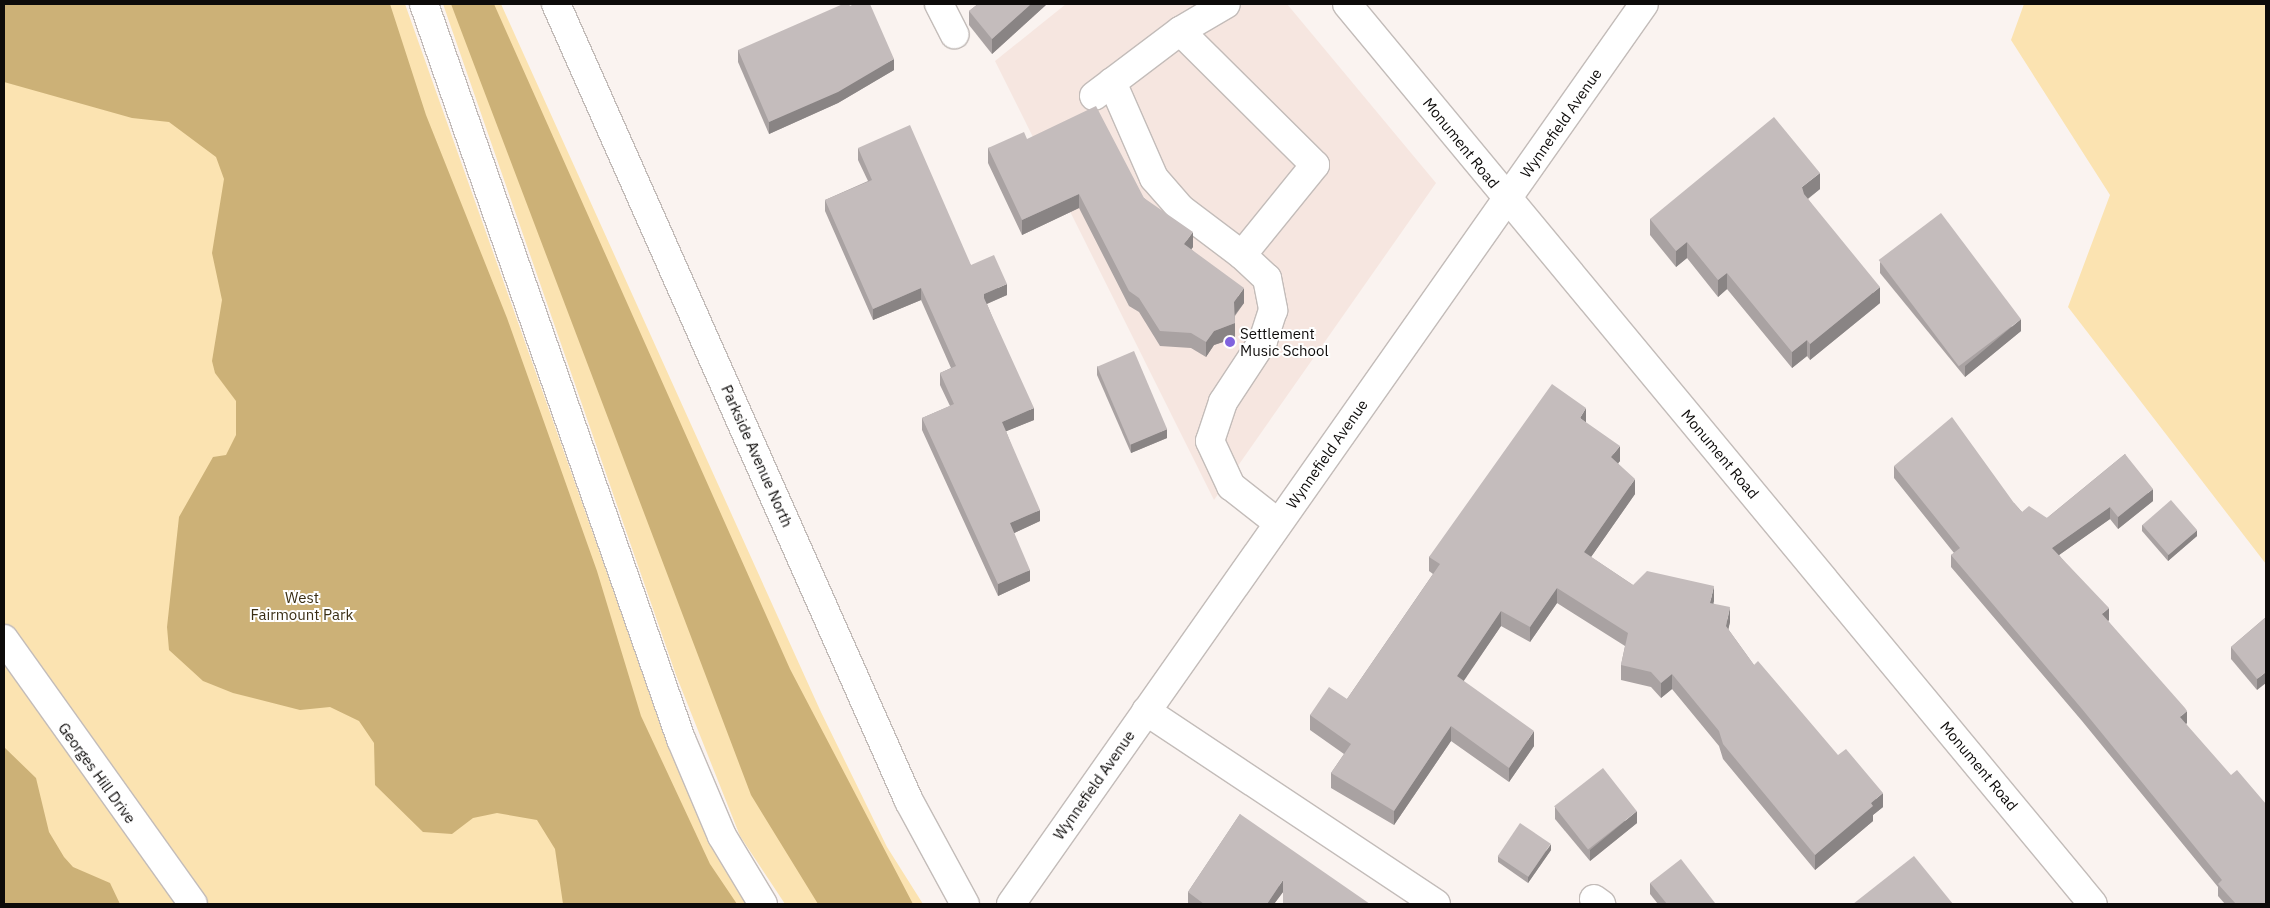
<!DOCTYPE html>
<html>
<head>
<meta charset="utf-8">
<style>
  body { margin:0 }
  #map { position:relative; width:2270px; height:908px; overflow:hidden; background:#faf3f0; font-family:"IBM Plex Sans",sans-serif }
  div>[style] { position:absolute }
  .built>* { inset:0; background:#f6e6e0 }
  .green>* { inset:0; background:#fbe3b1 }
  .forest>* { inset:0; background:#ccb177 }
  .roads { filter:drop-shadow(1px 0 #c3bcb9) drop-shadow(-1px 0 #c3bcb9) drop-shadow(0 1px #c3bcb9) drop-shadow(0 -1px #c3bcb9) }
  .minor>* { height:28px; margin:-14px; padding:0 14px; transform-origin:14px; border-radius:14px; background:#fff }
  .major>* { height:28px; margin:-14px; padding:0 14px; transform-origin:14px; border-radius:14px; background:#fff }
  .wall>* { inset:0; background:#a9a2a2 }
  .shaded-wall>* { inset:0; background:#898484 }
  .building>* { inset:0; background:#c4bcbc; transform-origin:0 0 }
  .dots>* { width:14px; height:14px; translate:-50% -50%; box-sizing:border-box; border:2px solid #fff; border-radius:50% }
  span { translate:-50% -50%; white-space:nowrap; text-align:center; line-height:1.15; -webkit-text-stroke:4px #fff; paint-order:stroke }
  .street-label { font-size:15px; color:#0d0b0a }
  .poi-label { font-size:15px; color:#0d0b0a }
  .left { translate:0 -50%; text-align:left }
  .park-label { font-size:15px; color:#3a2e14 }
  .frame { position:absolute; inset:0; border:5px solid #0d0b0a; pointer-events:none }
</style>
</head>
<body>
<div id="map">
  <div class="built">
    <i style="clip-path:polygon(1066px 4px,1287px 4px,1436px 183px,1214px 500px,995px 61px)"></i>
  </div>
  <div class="green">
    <i style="clip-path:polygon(4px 4px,405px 4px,648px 689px,697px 815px,748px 904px,4px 904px)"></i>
    <i style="clip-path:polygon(443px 4px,501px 4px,820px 710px,887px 847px,923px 904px,785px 904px,740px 836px,676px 675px)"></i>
    <i style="clip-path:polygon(2024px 4px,2266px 4px,2266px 564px,2068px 307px,2110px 195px,2011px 40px)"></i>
  </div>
  <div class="forest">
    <i style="clip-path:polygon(4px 4px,390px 4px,426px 115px,507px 318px,597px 571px,641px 716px,710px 864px,737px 904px,563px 904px,555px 849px,537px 820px,497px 813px,473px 818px,452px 834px,423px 832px,375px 785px,374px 743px,359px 721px,330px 707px,300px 710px,233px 693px,203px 681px,169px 650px,167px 627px,179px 517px,213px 457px,226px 455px,236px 435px,236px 401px,215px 373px,212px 361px,222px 300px,212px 253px,224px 179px,216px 157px,169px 122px,132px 118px,4px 82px)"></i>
    <i style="clip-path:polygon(451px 4px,494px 4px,790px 669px,913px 904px,818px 904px,751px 795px)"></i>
    <i style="clip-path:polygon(4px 747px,36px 778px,49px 832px,64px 857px,73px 867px,110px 883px,120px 904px,4px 904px)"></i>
  </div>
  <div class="roads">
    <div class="minor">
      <i style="left:939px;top:4px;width:34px;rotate:63deg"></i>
      <i style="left:1347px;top:4px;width:1169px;rotate:50.35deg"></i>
      <i style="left:1112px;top:82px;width:105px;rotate:66.4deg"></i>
      <i style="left:1154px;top:178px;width:41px;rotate:48.9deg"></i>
      <i style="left:1181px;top:209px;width:76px;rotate:37deg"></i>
      <i style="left:1242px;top:255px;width:116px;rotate:-51deg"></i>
      <i style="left:1315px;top:165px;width:190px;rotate:-135.2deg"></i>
      <i style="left:1094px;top:96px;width:108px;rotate:-37.1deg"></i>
      <i style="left:1180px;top:31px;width:53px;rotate:-30.4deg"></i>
      <i style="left:1242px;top:255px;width:34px;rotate:43deg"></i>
      <i style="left:1267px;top:278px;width:33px;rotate:79deg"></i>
      <i style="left:1273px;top:310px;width:33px;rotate:108deg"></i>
      <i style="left:1263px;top:341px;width:73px;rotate:123.3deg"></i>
      <i style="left:1223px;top:402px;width:41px;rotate:108.4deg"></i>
      <i style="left:1210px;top:441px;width:50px;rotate:65deg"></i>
      <i style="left:1231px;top:486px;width:60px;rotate:38.2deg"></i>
      <i style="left:4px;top:639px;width:325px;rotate:54.5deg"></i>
      <i style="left:1146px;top:711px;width:348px;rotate:33.6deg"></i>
      <i style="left:1594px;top:899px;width:9px;rotate:36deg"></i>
      <i style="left:1011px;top:904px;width:1100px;rotate:-54.88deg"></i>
    </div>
    <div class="major">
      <i style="left:424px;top:4px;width:779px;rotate:70.73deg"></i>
      <i style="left:681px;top:739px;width:105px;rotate:67.1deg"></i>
      <i style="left:722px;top:836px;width:79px;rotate:58.9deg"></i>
      <i style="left:556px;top:4px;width:872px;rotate:66.11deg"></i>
      <i style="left:909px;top:801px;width:117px;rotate:61.5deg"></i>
    </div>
  </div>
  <div class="wall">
    <i style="clip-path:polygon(978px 4px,1047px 4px,992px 54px,969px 25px,969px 11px)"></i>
    <i style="clip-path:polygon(738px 50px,894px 70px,838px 103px,769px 134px,738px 62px)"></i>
    <i style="clip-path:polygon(1027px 139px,1144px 198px,1193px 247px,1191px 249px,1244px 303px,1235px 316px,1235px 338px,1214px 345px,1206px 357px,1191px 348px,1160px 346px,1139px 312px,1129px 306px,1079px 208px,1022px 235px,988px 163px,988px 148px)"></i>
    <i style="clip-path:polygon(858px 148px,971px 265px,1007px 295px,987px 304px,1034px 420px,1006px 431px,1040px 521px,1014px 533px,1030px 581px,998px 596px,922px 430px,922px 418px,950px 406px,940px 385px,940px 373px,951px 368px,921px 300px,873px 320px,825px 211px,825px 200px,868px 181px,858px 160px)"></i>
    <i style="clip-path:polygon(1820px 189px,1808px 199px,1880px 303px,1810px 360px,1807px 356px,1792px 368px,1727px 289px,1718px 297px,1687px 258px,1676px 267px,1650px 235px,1650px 219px)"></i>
    <i style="clip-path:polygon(1880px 262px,2021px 331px,1965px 377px,1880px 273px)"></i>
    <i style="clip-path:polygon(1097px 366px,1167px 438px,1131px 453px,1097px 375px)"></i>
    <i style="clip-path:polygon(1586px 423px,1620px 461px,1618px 463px,1635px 494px,1591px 557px,1633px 585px,1714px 601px,1713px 603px,1730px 622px,1728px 629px,1754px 665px,1883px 807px,1873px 815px,1873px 821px,1815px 870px,1723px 759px,1719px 746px,1672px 689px,1661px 698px,1651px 687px,1621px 680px,1621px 665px,1625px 646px,1557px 603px,1530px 642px,1501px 626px,1463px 681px,1534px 746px,1509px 782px,1451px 741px,1394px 825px,1331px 788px,1331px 773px,1344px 754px,1310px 730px,1310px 715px,1347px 699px,1433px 574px,1429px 571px,1429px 557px)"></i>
    <i style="clip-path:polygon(2125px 454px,2153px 501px,2118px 529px,2110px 519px,2059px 555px,2109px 620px,2108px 621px,2187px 723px,2186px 724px,2266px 904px,2225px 904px,2218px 896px,2218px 887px,2082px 721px,1951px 567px,1951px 555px,1954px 553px,1894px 478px,1894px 466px,2014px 503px,2022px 512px,2047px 518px)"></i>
    <i style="clip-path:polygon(2142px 525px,2197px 536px,2168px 561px,2142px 531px)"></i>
    <i style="clip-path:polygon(2266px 617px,2257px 690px,2231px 659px,2231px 647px)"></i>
    <i style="clip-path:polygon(1555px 807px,1637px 823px,1590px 861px,1555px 819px)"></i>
    <i style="clip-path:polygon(1240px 814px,1283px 892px,1274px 904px,1188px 904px,1188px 892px)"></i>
    <i style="clip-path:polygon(1551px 850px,1528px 883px,1498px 862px,1498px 856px)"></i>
    <i style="clip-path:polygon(1650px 883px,1715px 904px,1658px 904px,1650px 894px)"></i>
  </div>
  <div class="shaded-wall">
    <i style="clip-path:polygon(1031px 4px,1047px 4px,992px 54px,992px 39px)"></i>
    <i style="clip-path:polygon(894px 59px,894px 70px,838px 103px,769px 134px,769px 122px)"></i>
    <i style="clip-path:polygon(1820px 173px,1820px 189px,1802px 203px,1802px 187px)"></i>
    <i style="clip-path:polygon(1079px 194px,1079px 208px,1022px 235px,1022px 220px)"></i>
    <i style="clip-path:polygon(1193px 232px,1193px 247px,1184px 259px,1184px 244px)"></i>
    <i style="clip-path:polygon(1687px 242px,1687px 258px,1676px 267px,1676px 251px)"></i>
    <i style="clip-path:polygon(1727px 273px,1727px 289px,1718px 297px,1718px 280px)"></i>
    <i style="clip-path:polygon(1007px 284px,1007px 295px,984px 305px,984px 294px)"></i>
    <i style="clip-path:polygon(1880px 287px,1880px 303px,1810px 360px,1810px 344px)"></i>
    <i style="clip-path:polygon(921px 288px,921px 300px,873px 320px,873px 309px)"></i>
    <i style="clip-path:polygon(1244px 288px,1244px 303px,1234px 316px,1234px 302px)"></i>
    <i style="clip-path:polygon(2021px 319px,2021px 331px,1965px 377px,1965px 366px)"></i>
    <i style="clip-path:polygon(1235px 323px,1235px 338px,1214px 345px,1206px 357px,1206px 342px,1214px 331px)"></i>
    <i style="clip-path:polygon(1807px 340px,1807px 356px,1792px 368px,1792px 352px)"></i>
    <i style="clip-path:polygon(1034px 408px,1034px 420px,1002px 433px,1002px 422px)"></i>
    <i style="clip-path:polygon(1586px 408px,1586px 423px,1580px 418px)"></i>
    <i style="clip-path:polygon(1167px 429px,1167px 438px,1131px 453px,1131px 444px)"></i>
    <i style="clip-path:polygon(1620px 446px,1620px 461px,1611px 472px,1611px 457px)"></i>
    <i style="clip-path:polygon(1635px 479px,1635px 494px,1584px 567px,1584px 552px)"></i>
    <i style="clip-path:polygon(2153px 489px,2153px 501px,2118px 529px,2118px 517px)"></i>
    <i style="clip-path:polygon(2110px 507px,2110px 519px,2052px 560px,2052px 548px)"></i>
    <i style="clip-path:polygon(1040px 510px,1040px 521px,1010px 535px,1010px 523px)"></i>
    <i style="clip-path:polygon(2197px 530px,2197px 536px,2168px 561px,2168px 555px)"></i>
    <i style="clip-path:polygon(1030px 570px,1030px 581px,998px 596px,998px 584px)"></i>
    <i style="clip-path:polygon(1714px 586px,1714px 601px,1710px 617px,1710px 603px)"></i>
    <i style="clip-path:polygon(1557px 588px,1557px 603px,1530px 642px,1530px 627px)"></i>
    <i style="clip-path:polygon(1730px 607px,1730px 622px,1726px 640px,1726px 626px)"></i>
    <i style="clip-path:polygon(2109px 608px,2109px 620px,2102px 627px,2102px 614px)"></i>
    <i style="clip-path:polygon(1501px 611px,1501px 626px,1457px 691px,1457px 676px)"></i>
    <i style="clip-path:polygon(2266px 672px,2266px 683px,2257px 690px,2257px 679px)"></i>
    <i style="clip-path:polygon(1672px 674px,1672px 689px,1661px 698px,1661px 683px)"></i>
    <i style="clip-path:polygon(2187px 711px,2187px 723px,2180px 729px,2180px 717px)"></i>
    <i style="clip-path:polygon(1451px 726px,1451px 741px,1394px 825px,1394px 811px)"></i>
    <i style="clip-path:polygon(1534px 731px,1534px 746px,1509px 782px,1509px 768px)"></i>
    <i style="clip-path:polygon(1883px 793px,1883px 807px,1873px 815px,1873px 821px,1815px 870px,1815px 855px,1871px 803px)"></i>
    <i style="clip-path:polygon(1637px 811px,1637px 823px,1590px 861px,1590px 850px)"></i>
    <i style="clip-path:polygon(1551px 844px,1551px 850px,1528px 883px,1528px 877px)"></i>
    <i style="clip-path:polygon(1283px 880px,1283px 892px,1274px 904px,1267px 904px)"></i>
  </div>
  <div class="building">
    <i style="clip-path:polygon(843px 4px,849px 4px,850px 6px,854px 4px,870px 4px,894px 59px,838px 92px,769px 122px,738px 50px)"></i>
    <i style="clip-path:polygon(978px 4px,1031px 4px,992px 39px,969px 11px)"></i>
    <i style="clip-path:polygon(1096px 106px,1144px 198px,1193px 232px,1184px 244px,1244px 288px,1234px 302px,1235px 323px,1214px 331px,1206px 342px,1191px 333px,1160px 331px,1139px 298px,1129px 291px,1079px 194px,1022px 220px,988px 148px,1024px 132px,1027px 139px)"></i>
    <i style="clip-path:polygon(1774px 117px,1820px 173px,1802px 187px,1804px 194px,1880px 287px,1810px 344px,1807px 340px,1792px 352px,1727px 273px,1718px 280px,1687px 242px,1676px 251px,1650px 219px)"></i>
    <i style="clip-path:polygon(910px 125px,971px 265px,994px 255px,1007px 284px,984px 294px,984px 298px,1034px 408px,1002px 422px,1040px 510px,1010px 523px,1030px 570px,998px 584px,922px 418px,954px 404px,940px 373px,956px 366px,921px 288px,873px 309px,825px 200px,872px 180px,858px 148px)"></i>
    <i style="left:1941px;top:213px;width:133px;height:78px;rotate:53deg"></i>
    <i style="left:1134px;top:351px;width:85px;height:40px;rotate:67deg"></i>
    <i style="clip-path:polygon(1552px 384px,1586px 408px,1580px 418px,1620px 446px,1611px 457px,1635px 479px,1584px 552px,1633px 585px,1647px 571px,1714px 586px,1710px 603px,1730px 607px,1726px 626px,1754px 665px,1758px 661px,1838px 755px,1846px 749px,1883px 793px,1871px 803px,1873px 806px,1815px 855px,1723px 744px,1719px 731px,1672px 674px,1661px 683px,1651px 672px,1621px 665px,1628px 633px,1557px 588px,1530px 627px,1501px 611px,1457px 676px,1534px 731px,1509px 768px,1451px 726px,1394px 811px,1331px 773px,1351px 744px,1310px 715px,1329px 687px,1347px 699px,1440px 564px,1429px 557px)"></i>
    <i style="clip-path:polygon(1952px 417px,2014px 503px,2022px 512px,2029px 506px,2047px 518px,2125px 454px,2153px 489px,2118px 517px,2110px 507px,2052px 548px,2109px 608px,2102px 614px,2185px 708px,2187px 711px,2180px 717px,2231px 775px,2237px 770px,2266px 804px,2266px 904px,2236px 904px,2218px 884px,2222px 880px,2082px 709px,1951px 555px,1960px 548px,1894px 466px)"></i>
    <i style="left:2171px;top:500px;width:40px;height:38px;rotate:49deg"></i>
    <i style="clip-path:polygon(2266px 617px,2266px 672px,2257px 679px,2231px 647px)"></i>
    <i style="left:1603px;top:768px;width:55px;height:62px;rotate:52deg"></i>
    <i style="clip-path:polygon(1240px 814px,1370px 904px,1283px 904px,1283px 880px,1267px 904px,1204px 904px,1188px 892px)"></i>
    <i style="left:1520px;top:823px;width:37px;height:40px;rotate:34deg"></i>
    <i style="clip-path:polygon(1914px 856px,1953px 904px,1853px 904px)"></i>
    <i style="clip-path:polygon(1681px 859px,1715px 903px,1714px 904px,1667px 904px,1650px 883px)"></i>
  </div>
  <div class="dots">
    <i style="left:1230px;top:342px;background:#8063de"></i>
  </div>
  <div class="street-label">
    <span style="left:1561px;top:123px;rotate:-55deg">Wynnefield Avenue</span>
    <span style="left:1461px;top:143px;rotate:51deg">Monument Road</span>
    <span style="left:1327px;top:454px;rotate:-55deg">Wynnefield Avenue</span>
    <span style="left:1720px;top:454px;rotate:50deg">Monument Road</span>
    <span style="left:757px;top:456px;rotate:66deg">Parkside Avenue North</span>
    <span style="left:1979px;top:766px;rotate:50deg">Monument Road</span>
    <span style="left:97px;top:773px;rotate:54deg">Georges Hill Drive</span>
    <span style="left:1094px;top:785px;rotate:-55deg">Wynnefield Avenue</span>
  </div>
  <div class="poi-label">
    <span class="left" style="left:1240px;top:342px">Settlement<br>Music School</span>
  </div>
  <div class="park-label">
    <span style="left:302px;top:606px">West<br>Fairmount Park</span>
  </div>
  <div class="frame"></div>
</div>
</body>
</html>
